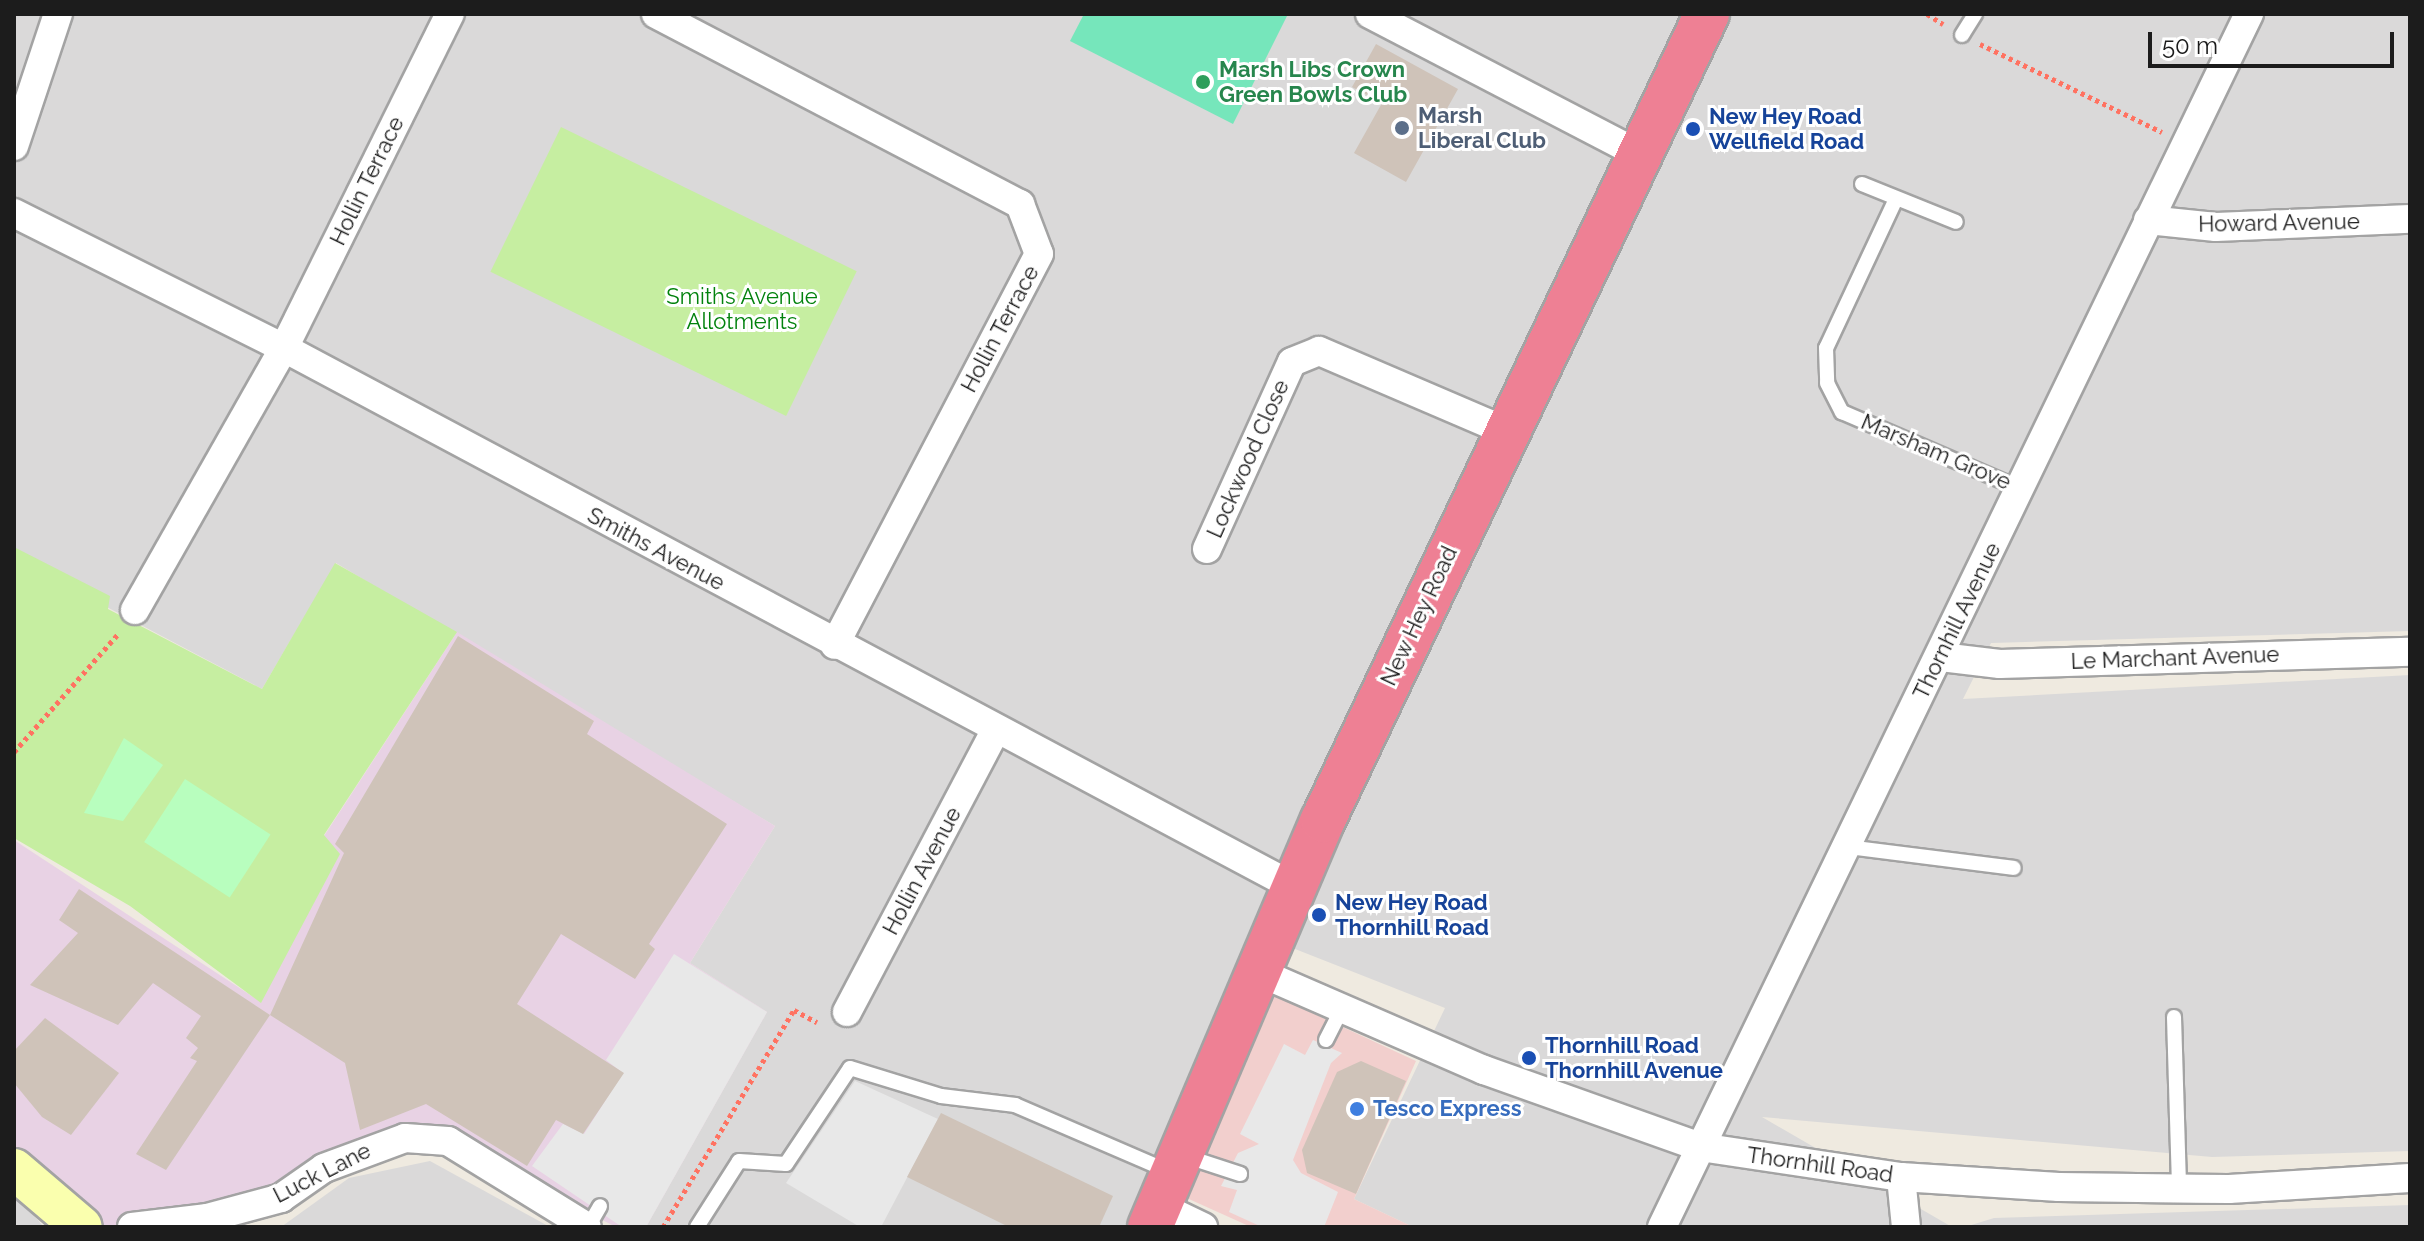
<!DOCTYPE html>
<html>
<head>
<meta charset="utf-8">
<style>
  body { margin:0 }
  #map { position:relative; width:2424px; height:1241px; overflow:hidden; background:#efeae0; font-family:Raleway,sans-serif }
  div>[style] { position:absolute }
  .residential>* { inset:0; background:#dad9d9 }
  .commercial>* { inset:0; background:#f2cfcd }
  .industrial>* { inset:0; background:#e8d2e4 }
  .grass>* { inset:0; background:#c6eea1; transform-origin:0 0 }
  .park>* { inset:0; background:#b8febe; transform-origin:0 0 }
  .pitch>* { inset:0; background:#76e6bb }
  .parking>* { inset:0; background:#e8e8e8 }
  .building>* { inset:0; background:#cfc3b9 }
  .path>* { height:5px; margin-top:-2.5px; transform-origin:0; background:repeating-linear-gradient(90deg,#ff7261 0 4px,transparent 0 8px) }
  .roads { filter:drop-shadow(2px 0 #a3a3a3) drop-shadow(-2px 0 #a3a3a3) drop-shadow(0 2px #a3a3a3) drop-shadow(0 -2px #a3a3a3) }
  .lane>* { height:14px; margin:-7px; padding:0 7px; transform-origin:7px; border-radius:7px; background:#fff }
  .street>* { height:28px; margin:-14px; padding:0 14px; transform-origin:14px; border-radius:14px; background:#fff }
  .secondary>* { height:40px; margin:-20px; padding:0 20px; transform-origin:20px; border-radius:20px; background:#faffae }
  .highway>* { height:44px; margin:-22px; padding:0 22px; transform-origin:22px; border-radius:22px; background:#ee8094 }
  .dots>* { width:22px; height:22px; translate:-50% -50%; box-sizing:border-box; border:4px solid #fff; border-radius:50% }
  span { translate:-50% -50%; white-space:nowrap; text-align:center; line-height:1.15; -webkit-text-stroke:6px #fff; paint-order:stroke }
  .leisure-label { font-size:22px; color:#27864d; font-weight:700 }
  .left { translate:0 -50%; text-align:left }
  .service-label { font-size:22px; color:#4e5e75; font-weight:700 }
  .transit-label { font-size:22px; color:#164399; font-weight:700 }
  .street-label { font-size:22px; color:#1c1c1c }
  .park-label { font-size:22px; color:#02820d }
  .shop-label { font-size:22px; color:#366cbe; font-weight:700 }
  .frame { position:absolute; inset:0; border:16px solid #1c1c1c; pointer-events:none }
  .scale { position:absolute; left:2148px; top:32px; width:246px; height:36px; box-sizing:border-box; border:4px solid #1c1c1c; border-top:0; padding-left:10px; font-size:24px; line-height:28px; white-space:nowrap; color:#1c1c1c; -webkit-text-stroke:6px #fff; paint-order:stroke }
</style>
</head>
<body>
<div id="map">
  <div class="residential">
    <i style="clip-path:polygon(14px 14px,2410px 14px,2410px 631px,1991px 643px,1963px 699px,2410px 675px,2410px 1151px,2212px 1157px,1762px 1117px,1952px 1227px,1413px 1227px,1354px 1199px,1445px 1008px,1290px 947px,1161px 1227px,646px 1227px,767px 1012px,690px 963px,775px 826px,336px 563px,262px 689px,14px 558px)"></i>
    <i style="clip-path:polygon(430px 1161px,550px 1227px,281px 1227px,349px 1178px)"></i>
    <i style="clip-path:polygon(14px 1181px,28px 1209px,44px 1227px,14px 1227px)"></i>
    <i style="clip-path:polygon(2410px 1205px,2410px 1227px,1965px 1227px,1994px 1218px)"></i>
  </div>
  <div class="commercial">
    <i style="clip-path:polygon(1267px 992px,1416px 1061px,1354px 1199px,1413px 1227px,1251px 1227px,1180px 1195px)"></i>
  </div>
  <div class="industrial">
    <i style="clip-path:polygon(457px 632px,775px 826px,690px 963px,767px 1012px,646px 1227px,616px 1227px,448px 1141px,405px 1138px,281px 1198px,132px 1227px,82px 1227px,14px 1169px,14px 840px,261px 1002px,324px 836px)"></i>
  </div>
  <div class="grass">
    <i style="left:561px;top:127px;width:329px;height:161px;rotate:26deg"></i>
    <i style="clip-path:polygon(14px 547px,110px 596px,108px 609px,262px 689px,335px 563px,457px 632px,324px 835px,340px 854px,261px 1003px,130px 906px,14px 838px)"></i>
  </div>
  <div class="park">
    <i style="clip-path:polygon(124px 738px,163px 765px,123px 821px,84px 813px)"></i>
    <i style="left:185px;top:779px;width:102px;height:75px;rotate:33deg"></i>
  </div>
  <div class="pitch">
    <i style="clip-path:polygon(1084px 14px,1288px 14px,1233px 124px,1070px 41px)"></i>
  </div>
  <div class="parking">
    <i style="clip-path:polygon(674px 954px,767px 1012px,646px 1227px,622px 1227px,532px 1166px,563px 1124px,584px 1134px,623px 1073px,606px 1060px)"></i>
    <i style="clip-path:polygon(1313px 1040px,1342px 1053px,1331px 1063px,1293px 1160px,1301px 1173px,1338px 1192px,1324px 1227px,1262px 1227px,1229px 1212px,1237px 1190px,1221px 1186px,1238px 1153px,1259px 1144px,1240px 1134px,1284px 1044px,1305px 1055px)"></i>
    <i style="clip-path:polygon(855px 1081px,938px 1119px,881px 1227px,860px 1227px,786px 1183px)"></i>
  </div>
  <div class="building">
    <i style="clip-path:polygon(1376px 44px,1458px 89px,1406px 182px,1354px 153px,1382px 103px,1352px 87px)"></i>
    <i style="clip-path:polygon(458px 636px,594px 721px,587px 734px,727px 824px,649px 944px,655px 949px,635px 979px,561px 934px,517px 1004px,624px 1073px,583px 1134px,556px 1120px,527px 1166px,426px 1104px,360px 1130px,345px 1063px,270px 1015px,344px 853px,335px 844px)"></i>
    <i style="clip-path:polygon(79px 889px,270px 1015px,166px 1170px,136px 1154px,197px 1061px,190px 1058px,198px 1048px,186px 1038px,201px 1016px,153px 983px,118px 1025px,30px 985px,78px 933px,59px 920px)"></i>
    <i style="clip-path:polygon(45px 1018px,119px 1073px,71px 1135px,42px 1117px,14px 1083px,14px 1051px)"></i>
    <i style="clip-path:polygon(1361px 1061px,1406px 1081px,1356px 1194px,1307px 1173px,1302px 1150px,1337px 1072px)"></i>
    <i style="clip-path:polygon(941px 1113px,1113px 1196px,1099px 1227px,1009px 1227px,907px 1177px)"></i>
  </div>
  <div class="path">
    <i style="left:1927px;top:14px;width:19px;rotate:32deg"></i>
    <i style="left:1980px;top:44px;width:202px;rotate:25.8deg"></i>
    <i style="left:14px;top:752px;width:159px;rotate:-48.6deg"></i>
    <i style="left:663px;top:1227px;width:253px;rotate:-58.9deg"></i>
    <i style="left:794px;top:1010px;width:26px;rotate:28deg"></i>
  </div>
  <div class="roads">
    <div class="lane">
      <i style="left:1962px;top:35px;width:25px;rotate:-58deg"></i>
      <i style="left:1862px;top:184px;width:101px;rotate:22deg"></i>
      <i style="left:1895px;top:201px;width:162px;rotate:115.1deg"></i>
      <i style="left:1826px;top:348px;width:35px;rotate:88deg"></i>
      <i style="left:1827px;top:383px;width:33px;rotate:63deg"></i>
      <i style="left:1842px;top:412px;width:195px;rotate:23.3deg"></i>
      <i style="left:1848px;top:847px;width:167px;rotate:7.2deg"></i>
      <i style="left:2174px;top:1017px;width:172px;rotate:88.3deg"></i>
      <i style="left:1326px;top:1040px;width:36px;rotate:-63deg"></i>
      <i style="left:1185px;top:1156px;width:58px;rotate:18.1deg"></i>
      <i style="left:588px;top:1227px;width:24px;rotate:-60deg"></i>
      <i style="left:697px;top:1227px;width:78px;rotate:-57.5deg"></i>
      <i style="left:739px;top:1161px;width:47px;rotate:3.7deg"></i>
      <i style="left:786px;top:1164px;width:115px;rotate:-56.3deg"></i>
      <i style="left:850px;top:1068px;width:95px;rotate:17.1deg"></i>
      <i style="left:941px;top:1096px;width:75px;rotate:6.9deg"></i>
      <i style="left:1015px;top:1105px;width:167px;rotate:23.3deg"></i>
    </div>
    <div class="street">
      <i style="left:656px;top:14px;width:411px;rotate:27.6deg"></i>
      <i style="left:1020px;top:204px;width:53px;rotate:69.2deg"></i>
      <i style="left:1039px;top:254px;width:441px;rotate:117.6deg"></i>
      <i style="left:1370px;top:14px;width:301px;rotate:27.5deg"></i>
      <i style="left:14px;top:146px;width:139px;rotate:-71.6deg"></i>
      <i style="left:14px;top:213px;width:302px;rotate:26.6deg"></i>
      <i style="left:284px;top:348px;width:1147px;rotate:28.08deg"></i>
      <i style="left:2148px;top:220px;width:68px;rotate:5.9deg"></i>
      <i style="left:2216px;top:227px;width:194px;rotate:-2.4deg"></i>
      <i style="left:1207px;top:549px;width:205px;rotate:-65.6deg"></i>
      <i style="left:1292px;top:362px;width:29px;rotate:-22deg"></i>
      <i style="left:1319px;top:351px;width:203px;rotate:23.2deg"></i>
      <i style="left:135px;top:610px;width:301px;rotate:-60.4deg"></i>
      <i style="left:284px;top:348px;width:373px;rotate:-63.6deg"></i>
      <i style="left:1941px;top:657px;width:59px;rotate:6.8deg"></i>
      <i style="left:2000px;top:664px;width:410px;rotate:-1.7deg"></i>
      <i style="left:1263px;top:974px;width:241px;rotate:23.5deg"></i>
      <i style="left:1484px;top:1070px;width:229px;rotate:19.6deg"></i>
      <i style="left:1700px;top:1147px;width:203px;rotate:8.5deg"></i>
      <i style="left:1901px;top:1177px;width:158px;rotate:3.6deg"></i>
      <i style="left:2059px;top:1187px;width:170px;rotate:0.7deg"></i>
      <i style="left:2229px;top:1189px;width:181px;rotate:-3.5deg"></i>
      <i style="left:847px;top:1012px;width:320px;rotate:-62.2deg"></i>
      <i style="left:1901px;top:1177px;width:50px;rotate:84.3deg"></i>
      <i style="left:1159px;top:1206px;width:49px;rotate:25.5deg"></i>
      <i style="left:132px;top:1227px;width:76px;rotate:-6.8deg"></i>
      <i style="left:207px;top:1218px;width:77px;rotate:-15.1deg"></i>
      <i style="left:281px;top:1198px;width:52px;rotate:-34.9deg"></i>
      <i style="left:324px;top:1168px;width:86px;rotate:-20.3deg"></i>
      <i style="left:405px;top:1138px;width:43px;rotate:4deg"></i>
      <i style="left:448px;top:1141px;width:163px;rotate:31.7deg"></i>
      <i style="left:1662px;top:1227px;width:1348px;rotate:-64.18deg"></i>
    </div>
    <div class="secondary">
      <i style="left:14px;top:1169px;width:89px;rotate:40.5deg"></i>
    </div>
    <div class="highway">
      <i style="left:1150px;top:1227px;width:442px;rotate:-67deg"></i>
      <i style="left:1323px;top:820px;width:893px;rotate:-64.53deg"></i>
    </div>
  </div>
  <div class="dots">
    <i style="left:1203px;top:82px;background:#2e9e5b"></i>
    <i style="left:1402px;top:128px;background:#5c6f8a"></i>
    <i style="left:1693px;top:129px;background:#1a4fb4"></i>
    <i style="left:1319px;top:915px;background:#1a4fb4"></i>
    <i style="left:1529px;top:1058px;background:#1a4fb4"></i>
    <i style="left:1357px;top:1109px;background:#3f7fe0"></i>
  </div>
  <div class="leisure-label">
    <span class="left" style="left:1219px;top:82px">Marsh Libs Crown<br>Green Bowls Club</span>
  </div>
  <div class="service-label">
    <span class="left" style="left:1418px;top:128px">Marsh<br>Liberal Club</span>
  </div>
  <div class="transit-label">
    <span class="left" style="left:1709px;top:129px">New Hey Road<br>Wellfield Road</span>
    <span class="left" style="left:1335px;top:915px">New Hey Road<br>Thornhill Road</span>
    <span class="left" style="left:1545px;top:1058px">Thornhill Road<br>Thornhill Avenue</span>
  </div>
  <div class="street-label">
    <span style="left:367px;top:181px;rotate:-64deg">Hollin Terrace</span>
    <span style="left:2279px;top:223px;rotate:-1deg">Howard Avenue</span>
    <span style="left:1000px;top:329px;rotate:-62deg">Hollin Terrace</span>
    <span style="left:1936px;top:452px;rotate:23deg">Marsham Grove</span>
    <span style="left:1248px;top:459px;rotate:-66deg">Lockwood Close</span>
    <span style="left:656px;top:549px;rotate:28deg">Smiths Avenue</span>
    <span style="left:1419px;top:616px;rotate:-65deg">New Hey Road</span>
    <span style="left:1957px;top:621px;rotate:-64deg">Thornhill Avenue</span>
    <span style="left:2175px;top:658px;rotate:-2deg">Le Marchant Avenue</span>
    <span style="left:922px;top:871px;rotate:-62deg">Hollin Avenue</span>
    <span style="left:1820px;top:1165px;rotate:8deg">Thornhill Road</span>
    <span style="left:322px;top:1173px;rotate:-27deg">Luck Lane</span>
  </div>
  <div class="park-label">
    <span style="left:742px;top:309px">Smiths Avenue<br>Allotments</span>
  </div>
  <div class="shop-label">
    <span class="left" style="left:1373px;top:1109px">Tesco Express</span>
  </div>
  <div class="frame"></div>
  <div class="scale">50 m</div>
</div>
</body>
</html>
